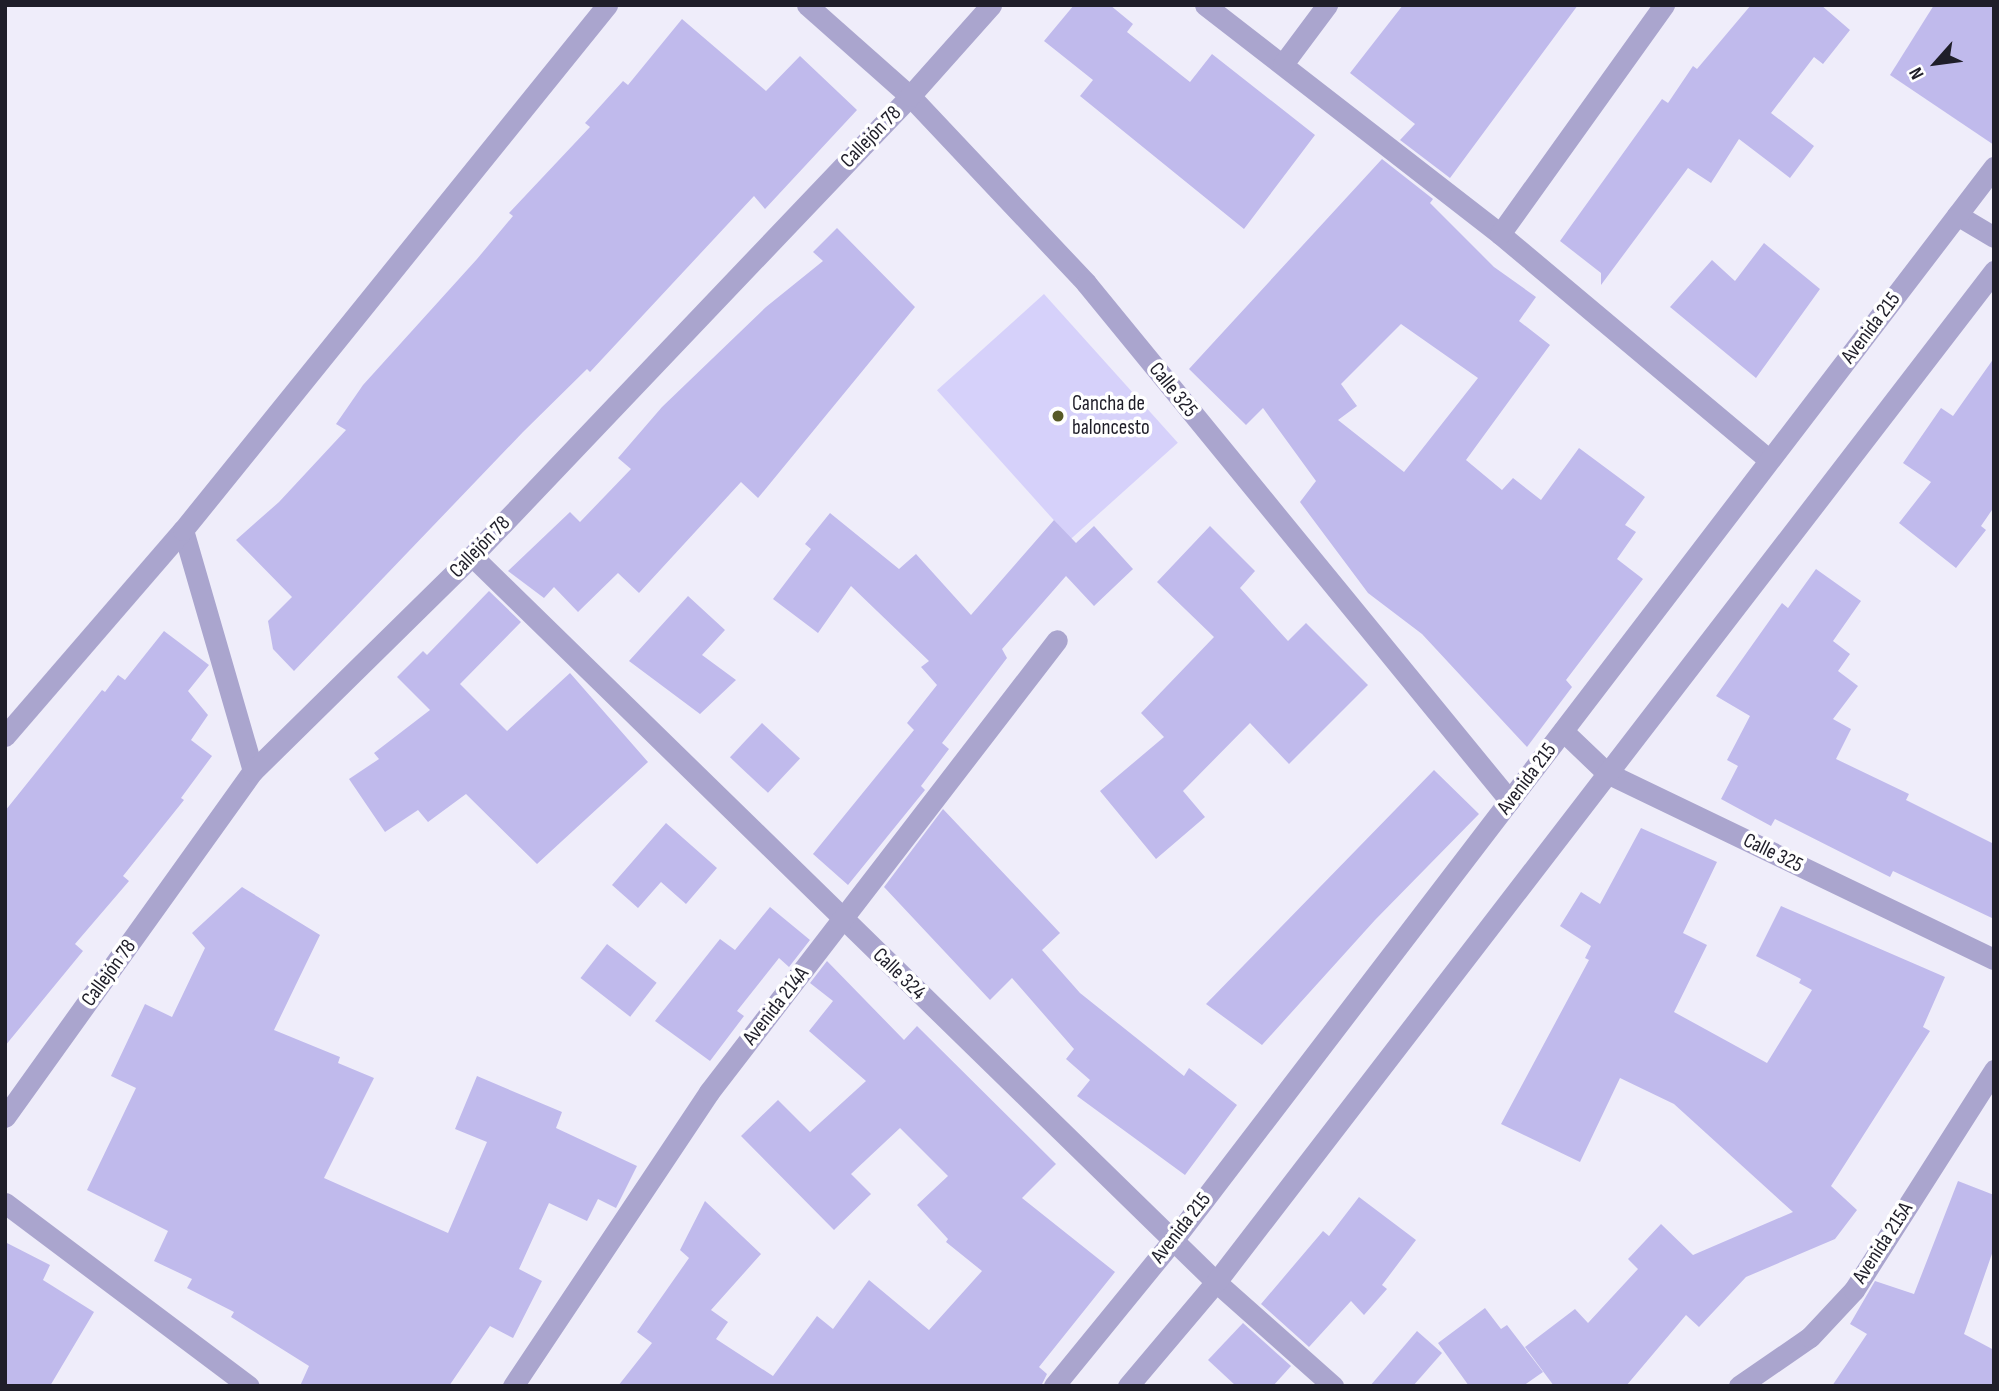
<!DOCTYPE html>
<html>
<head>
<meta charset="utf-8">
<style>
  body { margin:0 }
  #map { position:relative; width:1999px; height:1391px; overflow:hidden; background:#efedfa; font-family:"Sofia Sans Condensed",sans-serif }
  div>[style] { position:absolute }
  .green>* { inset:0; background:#d6d1fa; transform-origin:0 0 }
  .building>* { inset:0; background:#c0baec; transform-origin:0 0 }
  .minor>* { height:21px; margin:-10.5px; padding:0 10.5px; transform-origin:10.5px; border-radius:10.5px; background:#aaa5ce }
  .dots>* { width:19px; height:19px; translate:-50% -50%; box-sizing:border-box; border:4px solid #fff; border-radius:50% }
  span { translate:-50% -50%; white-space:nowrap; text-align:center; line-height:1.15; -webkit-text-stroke:7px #fff; paint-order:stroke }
  .street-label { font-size:21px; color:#1f1e29 }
  .poi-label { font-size:21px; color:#1f1e29 }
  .left { translate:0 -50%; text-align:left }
  .frame { position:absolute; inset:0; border:7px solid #1f1e29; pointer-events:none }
  .north { position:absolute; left:1901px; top:28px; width:70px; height:70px; -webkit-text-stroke:5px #fff; paint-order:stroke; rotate:242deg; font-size:19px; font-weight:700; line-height:28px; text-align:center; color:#1f1e29 }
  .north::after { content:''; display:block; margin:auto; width:24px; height:32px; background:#1f1e29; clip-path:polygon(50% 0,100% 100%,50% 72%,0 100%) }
</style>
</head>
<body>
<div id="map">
  <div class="green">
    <i style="left:1044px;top:294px;width:200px;height:144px;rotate:48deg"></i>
  </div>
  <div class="building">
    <i style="clip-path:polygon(1074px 5px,1110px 5px,1133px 24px,1127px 32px,1190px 82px,1212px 54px,1315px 135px,1244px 229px,1080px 96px,1093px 80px,1044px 41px)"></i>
    <i style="clip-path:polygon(1403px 5px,1578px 5px,1450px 178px,1400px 140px,1415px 124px,1350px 73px)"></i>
    <i style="clip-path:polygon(1751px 5px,1821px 5px,1850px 30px,1823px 64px,1814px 57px,1771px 113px,1814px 146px,1790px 178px,1739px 139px,1711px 183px,1688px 168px,1601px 285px,1601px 273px,1560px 241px,1662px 99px,1668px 103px,1693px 66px,1697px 69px)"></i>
    <i style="clip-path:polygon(1934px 5px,1994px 5px,1994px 145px,1890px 75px)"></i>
    <i style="clip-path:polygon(682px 19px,766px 91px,800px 56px,857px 110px,765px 209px,754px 196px,590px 372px,587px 369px,523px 432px,294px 671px,273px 649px,268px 621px,292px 597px,236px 540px,279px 502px,346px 430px,336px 424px,363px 385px,477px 259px,513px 216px,509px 213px,590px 127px,585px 123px,623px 81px,628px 85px)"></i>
    <i style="clip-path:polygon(evenodd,1382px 159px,1433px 199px,1430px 203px,1494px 267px,1536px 297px,1519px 321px,1550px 345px,1466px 460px,1502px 490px,1513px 478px,1541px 500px,1579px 448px,1645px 497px,1625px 525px,1636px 532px,1617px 559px,1643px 579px,1566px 680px,1572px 687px,1527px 747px,1422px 634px,1368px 593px,1300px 502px,1316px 481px,1263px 408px,1246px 425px,1189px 369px,1382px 159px,1401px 324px,1478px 378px,1404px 472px,1338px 420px,1357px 406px,1341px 384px,1401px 324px)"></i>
    <i style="clip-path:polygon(837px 228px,915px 307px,758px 498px,741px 482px,639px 593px,618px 573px,578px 612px,554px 587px,544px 598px,508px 571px,570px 512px,580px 522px,631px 469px,618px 458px,662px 407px,766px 307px,823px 261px,813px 252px)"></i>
    <i style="clip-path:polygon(1764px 243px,1820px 289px,1756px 378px,1670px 307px,1712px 260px,1735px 281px)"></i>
    <i style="clip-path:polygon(1994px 358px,1994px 507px,1981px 526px,1986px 530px,1956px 568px,1899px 523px,1931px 482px,1903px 463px,1941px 408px,1953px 416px)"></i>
    <i style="clip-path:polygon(830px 513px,899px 569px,916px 554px,971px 615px,1054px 520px,1076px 543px,1094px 526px,1133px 569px,1094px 606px,1066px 576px,1002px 649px,1007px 658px,942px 743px,949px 749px,921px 786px,925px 790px,848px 885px,813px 854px,914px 730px,907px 723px,937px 685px,921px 667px,929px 661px,851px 586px,818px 633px,773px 599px,811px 549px,805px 544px)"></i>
    <i style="clip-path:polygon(1210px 526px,1255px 571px,1240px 588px,1288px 641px,1306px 623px,1368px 685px,1289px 764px,1250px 723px,1183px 791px,1205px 817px,1156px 859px,1100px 791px,1164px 737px,1141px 713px,1214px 637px,1157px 582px)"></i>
    <i style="clip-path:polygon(1816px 569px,1861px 601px,1833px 641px,1850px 654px,1838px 671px,1858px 686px,1833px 719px,1851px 729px,1836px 759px,1909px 794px,1906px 800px,1994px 844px,1994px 919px,1893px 871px,1890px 877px,1775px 819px,1771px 826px,1721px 799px,1738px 766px,1727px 760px,1750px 716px,1716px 696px,1782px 603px,1788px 608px)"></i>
    <i style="clip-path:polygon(489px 591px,521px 622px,460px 684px,507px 731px,570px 673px,648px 762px,537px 864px,466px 794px,428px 822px,418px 810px,385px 832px,349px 779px,379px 759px,374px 753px,430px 710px,397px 677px,423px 651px,427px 655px)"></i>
    <i style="clip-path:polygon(688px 596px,725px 630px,702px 655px,736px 680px,700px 714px,629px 661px)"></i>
    <i style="clip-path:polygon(164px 631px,209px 665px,188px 691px,208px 715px,191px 740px,212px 756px,181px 798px,184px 800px,123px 876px,129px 881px,75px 944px,83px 951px,5px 1046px,5px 811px,102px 690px,105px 692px,118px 675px,125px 680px)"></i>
    <i style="left:762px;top:723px;width:52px;height:47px;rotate:43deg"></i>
    <i style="clip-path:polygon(1434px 770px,1479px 814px,1375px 920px,1262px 1045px,1206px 1004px)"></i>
    <i style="clip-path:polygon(943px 809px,1060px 933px,1042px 950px,1080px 993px,1184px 1076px,1189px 1068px,1237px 1105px,1185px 1175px,1077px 1096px,1090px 1080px,1066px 1059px,1074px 1049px,1012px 978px,990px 1000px,884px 887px)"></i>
    <i style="clip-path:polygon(666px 823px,717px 868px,686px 904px,661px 882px,638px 908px,612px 885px)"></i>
    <i style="clip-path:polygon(1641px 828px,1717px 862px,1683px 933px,1707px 945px,1674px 1012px,1767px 1063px,1812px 990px,1799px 983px,1801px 979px,1756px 956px,1781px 906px,1945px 977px,1923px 1027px,1930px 1031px,1831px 1186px,1857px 1210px,1835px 1239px,1746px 1277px,1699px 1327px,1686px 1315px,1626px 1386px,1554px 1386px,1525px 1347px,1575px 1309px,1588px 1323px,1638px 1269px,1628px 1259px,1661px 1224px,1693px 1255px,1793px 1212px,1674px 1104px,1620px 1078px,1580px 1162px,1501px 1124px,1589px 960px,1585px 958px,1591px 946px,1560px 926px,1581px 892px,1600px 904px)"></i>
    <i style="clip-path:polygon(242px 887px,320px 935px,274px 1030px,340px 1057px,338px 1063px,374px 1078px,324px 1178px,448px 1233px,487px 1142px,455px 1129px,477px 1076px,562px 1112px,556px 1128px,637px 1166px,616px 1208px,598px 1199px,587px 1221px,549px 1203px,519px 1269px,542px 1281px,513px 1338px,490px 1326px,449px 1386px,300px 1386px,309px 1366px,231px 1317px,234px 1312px,187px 1288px,192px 1279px,154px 1261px,168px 1231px,87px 1190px,136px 1088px,111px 1076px,145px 1004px,172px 1017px,205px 948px,192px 933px)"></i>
    <i style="clip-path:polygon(770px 907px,810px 940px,789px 967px,779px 958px,737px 1011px,744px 1016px,710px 1061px,655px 1021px,720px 939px,735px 950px)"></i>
    <i style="left:607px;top:944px;width:63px;height:43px;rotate:38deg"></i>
    <i style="clip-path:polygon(827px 961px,904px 1040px,917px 1026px,1056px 1164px,1022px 1198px,1115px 1272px,1039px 1367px,1047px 1374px,1041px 1386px,618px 1386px,652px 1343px,637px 1332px,689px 1258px,680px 1250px,705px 1201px,761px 1254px,711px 1310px,728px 1322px,716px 1339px,773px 1376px,817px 1316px,833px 1329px,869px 1280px,929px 1330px,982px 1271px,946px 1242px,948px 1239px,917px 1205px,948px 1176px,900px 1128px,851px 1174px,871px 1194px,834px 1230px,741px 1136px,778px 1100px,810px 1132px,866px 1081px,809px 1031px,833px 1001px,810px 983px)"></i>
    <i style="clip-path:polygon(1958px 1181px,1994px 1195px,1994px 1248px,1964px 1334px,1994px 1350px,1994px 1386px,1832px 1386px,1867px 1334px,1850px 1324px,1875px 1281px,1914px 1294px)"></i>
    <i style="clip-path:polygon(1359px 1197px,1416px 1240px,1382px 1285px,1387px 1289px,1364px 1315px,1351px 1301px,1309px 1347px,1261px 1304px,1323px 1231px,1329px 1236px)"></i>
    <i style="clip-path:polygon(5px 1242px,50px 1265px,43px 1280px,94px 1312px,50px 1386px,5px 1386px)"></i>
    <i style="clip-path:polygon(1485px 1308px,1501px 1329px,1507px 1325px,1543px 1372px,1523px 1386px,1469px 1386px,1438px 1343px)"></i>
    <i style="clip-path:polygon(1243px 1323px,1291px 1366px,1273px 1386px,1236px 1386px,1208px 1360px)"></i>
    <i style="clip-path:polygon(1417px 1331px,1442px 1353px,1413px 1386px,1370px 1386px)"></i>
  </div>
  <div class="minor">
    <i style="left:807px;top:5px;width:137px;rotate:41.5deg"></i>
    <i style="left:910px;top:96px;width:257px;rotate:46.7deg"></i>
    <i style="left:1086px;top:283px;width:669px;rotate:50.7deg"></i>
    <i style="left:1205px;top:5px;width:373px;rotate:37.8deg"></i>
    <i style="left:1500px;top:234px;width:351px;rotate:40deg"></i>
    <i style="left:1283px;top:64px;width:74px;rotate:-53.3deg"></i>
    <i style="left:1957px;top:215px;width:43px;rotate:30.7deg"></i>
    <i style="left:1500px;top:234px;width:282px;rotate:-54.4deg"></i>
    <i style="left:183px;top:530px;width:251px;rotate:73.8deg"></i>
    <i style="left:472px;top:556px;width:1040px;rotate:44.3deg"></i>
    <i style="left:1216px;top:1282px;width:157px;rotate:41.6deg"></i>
    <i style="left:1563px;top:731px;width:61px;rotate:43.7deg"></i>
    <i style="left:1607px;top:773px;width:429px;rotate:25.7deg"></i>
    <i style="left:5px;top:736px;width:272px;rotate:-49.2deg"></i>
    <i style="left:183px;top:530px;width:675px;rotate:-51.07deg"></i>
    <i style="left:5px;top:1117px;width:426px;rotate:-54.4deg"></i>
    <i style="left:253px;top:771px;width:307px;rotate:-44.5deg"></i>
    <i style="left:472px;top:556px;width:635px;rotate:-46.4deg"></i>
    <i style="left:910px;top:96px;width:122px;rotate:-48.3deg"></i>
    <i style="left:5px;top:1203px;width:305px;rotate:36.9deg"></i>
    <i style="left:513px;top:1386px;width:353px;rotate:-56.3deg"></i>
    <i style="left:709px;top:1092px;width:570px;rotate:-52.41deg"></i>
    <i style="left:1054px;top:1386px;width:190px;rotate:-50.8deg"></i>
    <i style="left:1174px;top:1239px;width:1350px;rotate:-52.59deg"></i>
    <i style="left:1128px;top:1386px;width:136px;rotate:-49.8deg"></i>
    <i style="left:1216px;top:1282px;width:1276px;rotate:-52.42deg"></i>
    <i style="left:1739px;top:1386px;width:86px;rotate:-34.6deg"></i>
    <i style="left:1810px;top:1337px;width:64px;rotate:-46.9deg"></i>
    <i style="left:1854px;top:1290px;width:261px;rotate:-57.5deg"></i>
  </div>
  <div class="dots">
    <i style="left:1058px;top:416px;background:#575926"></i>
  </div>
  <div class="street-label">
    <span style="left:871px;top:137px;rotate:-46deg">Callejón 78</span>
    <span style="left:1871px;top:328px;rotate:-53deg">Avenida 215</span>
    <span style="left:1173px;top:390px;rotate:51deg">Calle 325</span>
    <span style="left:480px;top:547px;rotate:-46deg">Callejón 78</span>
    <span style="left:1527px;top:779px;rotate:-53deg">Avenida 215</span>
    <span style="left:1773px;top:853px;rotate:26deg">Calle 325</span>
    <span style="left:109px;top:973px;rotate:-54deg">Callejón 78</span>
    <span style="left:899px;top:974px;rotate:44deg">Calle 324</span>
    <span style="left:776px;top:1006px;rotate:-52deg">Avenida 214A</span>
    <span style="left:1181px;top:1228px;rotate:-52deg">Avenida 215</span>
    <span style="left:1883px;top:1243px;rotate:-57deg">Avenida 215A</span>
  </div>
  <div class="poi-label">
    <span class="left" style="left:1072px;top:416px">Cancha de<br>baloncesto</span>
  </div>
  <div class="frame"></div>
  <div class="north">N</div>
</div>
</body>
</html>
